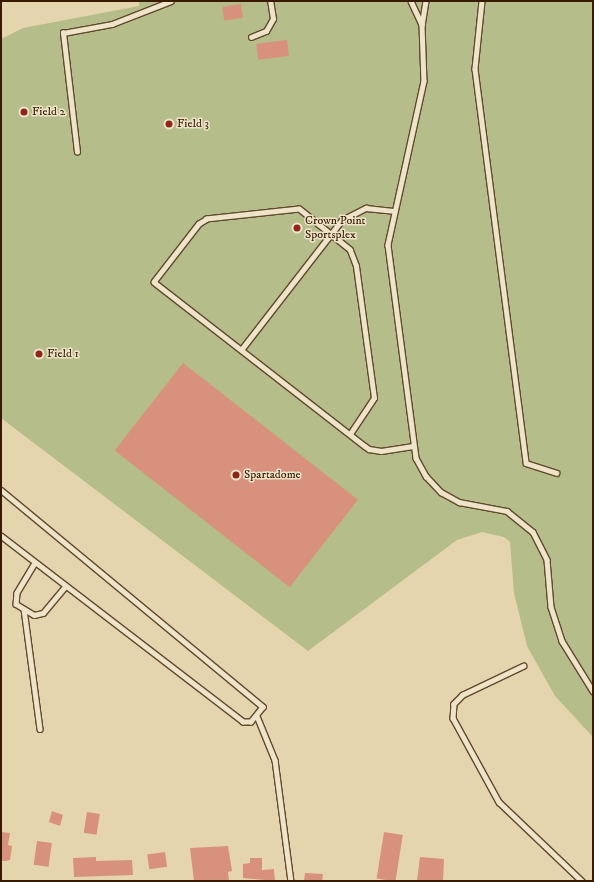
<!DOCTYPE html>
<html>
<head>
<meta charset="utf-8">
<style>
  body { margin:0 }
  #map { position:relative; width:594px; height:882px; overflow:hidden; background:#e5d5ae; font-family:"IM FELL DW Pica",serif }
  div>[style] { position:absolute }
  .green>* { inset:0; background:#b5bd8a }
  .building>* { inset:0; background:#d8917d; transform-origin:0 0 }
  .roads { filter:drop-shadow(1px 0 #62492c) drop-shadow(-1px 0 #62492c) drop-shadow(0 1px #62492c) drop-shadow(0 -1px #62492c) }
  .lane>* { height:4.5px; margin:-2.25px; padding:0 2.25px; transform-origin:2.25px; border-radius:2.25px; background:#eee4ca }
  .dots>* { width:11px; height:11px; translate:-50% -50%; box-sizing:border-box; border:2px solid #eee4ca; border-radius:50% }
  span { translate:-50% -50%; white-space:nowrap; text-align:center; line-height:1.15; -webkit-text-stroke:3px #eee4ca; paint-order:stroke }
  .poi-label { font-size:12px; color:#371a00 }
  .left { translate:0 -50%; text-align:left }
  .frame { position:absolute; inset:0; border:2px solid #371a00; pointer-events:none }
</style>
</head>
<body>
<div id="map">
  <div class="green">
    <i style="clip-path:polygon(139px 1px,593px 1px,593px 737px,555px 696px,527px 646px,514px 593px,510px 542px,504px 537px,482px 532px,457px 540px,308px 651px,1px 418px,1px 39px,23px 28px,139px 6px)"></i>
  </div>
  <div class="building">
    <i style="left:241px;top:4px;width:14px;height:19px;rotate:82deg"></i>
    <i style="left:287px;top:40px;width:16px;height:31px;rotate:83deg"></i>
    <i style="left:183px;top:363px;width:222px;height:111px;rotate:38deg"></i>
    <i style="clip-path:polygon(52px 811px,63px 815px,60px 826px,49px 822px)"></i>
    <i style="left:87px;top:812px;width:13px;height:21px;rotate:9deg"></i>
    <i style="clip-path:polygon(1px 832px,10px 833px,8px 845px,12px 846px,10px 860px,6px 861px,1px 861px)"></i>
    <i style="left:384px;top:832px;width:19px;height:47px;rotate:9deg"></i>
    <i style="left:37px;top:841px;width:15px;height:24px;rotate:8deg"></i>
    <i style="clip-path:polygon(228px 846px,232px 871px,228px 872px,229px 881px,194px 881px,190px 848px)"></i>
    <i style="left:165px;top:852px;width:15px;height:18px;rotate:82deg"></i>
    <i style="clip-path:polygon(96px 857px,96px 861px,132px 860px,133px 875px,74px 877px,73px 858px)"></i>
    <i style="clip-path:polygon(420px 857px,444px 859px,443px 881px,417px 881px)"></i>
    <i style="clip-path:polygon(250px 858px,262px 858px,262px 870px,274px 869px,275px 881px,243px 878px,243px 864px,250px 863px)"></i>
    <i style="clip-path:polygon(305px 873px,323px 874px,322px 881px,304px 881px)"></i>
  </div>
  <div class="roads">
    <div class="lane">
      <i style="left:411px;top:1px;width:26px;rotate:65deg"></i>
      <i style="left:426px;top:1px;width:24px;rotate:99deg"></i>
      <i style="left:422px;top:25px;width:56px;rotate:88deg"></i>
      <i style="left:424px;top:81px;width:168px;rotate:102.4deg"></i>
      <i style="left:388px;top:245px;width:215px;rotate:82.5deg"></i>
      <i style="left:416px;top:458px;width:21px;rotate:61deg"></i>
      <i style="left:426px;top:476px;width:22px;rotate:47deg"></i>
      <i style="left:441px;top:492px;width:21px;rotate:29deg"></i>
      <i style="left:459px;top:502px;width:49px;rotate:10.6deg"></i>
      <i style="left:507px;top:511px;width:33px;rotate:39deg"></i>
      <i style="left:533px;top:532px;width:31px;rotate:63deg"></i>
      <i style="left:547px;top:560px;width:47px;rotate:85.1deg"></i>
      <i style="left:551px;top:607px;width:36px;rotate:72deg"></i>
      <i style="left:562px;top:641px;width:59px;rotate:58.2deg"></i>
      <i style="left:482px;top:1px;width:68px;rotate:95.9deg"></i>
      <i style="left:475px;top:69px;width:397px;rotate:82.6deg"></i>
      <i style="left:526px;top:463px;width:32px;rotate:18deg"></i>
      <i style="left:251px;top:37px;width:16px;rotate:-22deg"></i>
      <i style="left:266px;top:31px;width:14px;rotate:-60deg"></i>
      <i style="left:273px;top:19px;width:18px;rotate:-99deg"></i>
      <i style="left:77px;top:152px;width:120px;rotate:-96.7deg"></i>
      <i style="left:63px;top:33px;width:50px;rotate:-10.4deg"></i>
      <i style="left:112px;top:24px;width:63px;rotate:-21.3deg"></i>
      <i style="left:241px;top:350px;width:165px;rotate:-52.2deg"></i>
      <i style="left:342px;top:220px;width:27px;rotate:-27deg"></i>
      <i style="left:366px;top:208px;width:27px;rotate:6deg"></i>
      <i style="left:350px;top:434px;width:43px;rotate:-56.3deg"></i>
      <i style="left:374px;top:398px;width:133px;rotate:-97.8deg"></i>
      <i style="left:356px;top:266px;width:17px;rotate:-111deg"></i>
      <i style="left:350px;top:250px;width:65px;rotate:-141.2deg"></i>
      <i style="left:299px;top:209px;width:93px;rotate:173.8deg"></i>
      <i style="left:207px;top:219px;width:9px;rotate:148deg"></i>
      <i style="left:199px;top:224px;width:73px;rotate:127.8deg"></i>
      <i style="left:154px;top:282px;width:267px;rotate:37.9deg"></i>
      <i style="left:365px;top:446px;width:5px;rotate:37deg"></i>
      <i style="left:369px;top:449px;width:12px;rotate:9deg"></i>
      <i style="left:381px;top:451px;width:32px;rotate:-9deg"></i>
      <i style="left:1px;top:490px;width:340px;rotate:39.6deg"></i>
      <i style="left:263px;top:707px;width:19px;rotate:129deg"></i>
      <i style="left:251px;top:722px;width:8px;rotate:180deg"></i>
      <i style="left:243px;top:722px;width:305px;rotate:-142.5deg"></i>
      <i style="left:35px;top:563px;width:35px;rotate:121deg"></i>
      <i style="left:17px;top:593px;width:11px;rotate:95deg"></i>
      <i style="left:16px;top:604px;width:21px;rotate:31deg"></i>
      <i style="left:34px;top:615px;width:9px;rotate:-13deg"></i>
      <i style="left:43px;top:613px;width:35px;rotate:-50deg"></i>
      <i style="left:24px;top:609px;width:121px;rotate:82.4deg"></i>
      <i style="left:524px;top:666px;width:68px;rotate:154.6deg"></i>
      <i style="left:463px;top:695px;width:13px;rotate:135deg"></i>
      <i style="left:454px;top:704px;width:14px;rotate:94deg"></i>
      <i style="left:453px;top:718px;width:96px;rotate:61.3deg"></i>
      <i style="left:499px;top:802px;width:115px;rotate:43.6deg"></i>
      <i style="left:257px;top:716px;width:48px;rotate:67.8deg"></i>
      <i style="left:275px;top:760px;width:122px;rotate:82.5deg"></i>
    </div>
  </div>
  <div class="dots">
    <i style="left:24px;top:112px;background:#8f2418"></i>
    <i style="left:169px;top:124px;background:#8f2418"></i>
    <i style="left:297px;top:228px;background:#8f2418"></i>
    <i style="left:39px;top:354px;background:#8f2418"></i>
    <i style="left:236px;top:475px;background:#8f2418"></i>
  </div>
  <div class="poi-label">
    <span class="left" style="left:32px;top:112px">Field 2</span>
    <span class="left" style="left:177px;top:124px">Field 3</span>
    <span class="left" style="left:305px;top:228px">Crown Point<br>Sportsplex</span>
    <span class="left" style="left:47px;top:354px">Field 1</span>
    <span class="left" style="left:244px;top:475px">Spartadome</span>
  </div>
  <div class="frame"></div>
</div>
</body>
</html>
